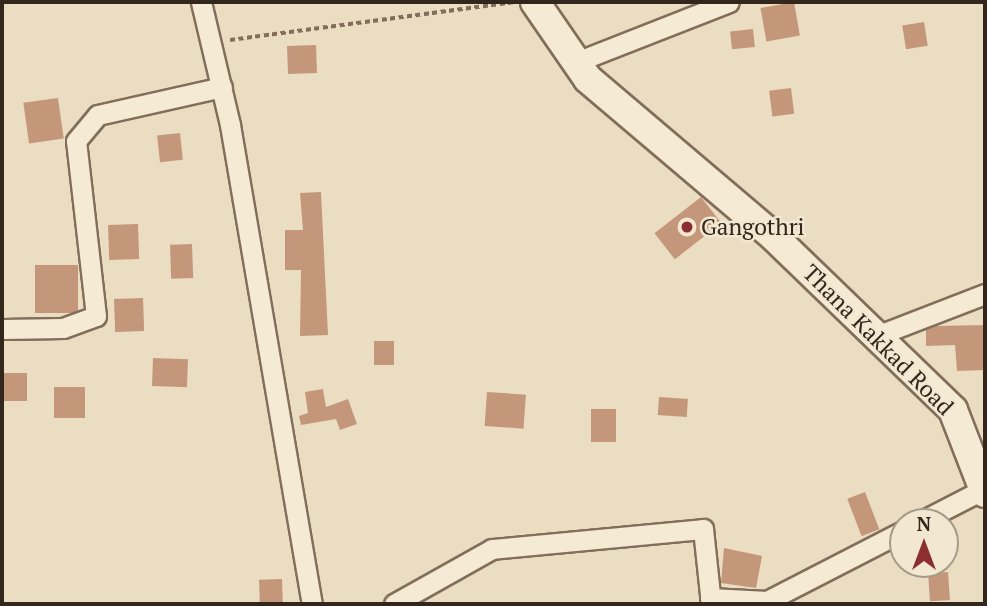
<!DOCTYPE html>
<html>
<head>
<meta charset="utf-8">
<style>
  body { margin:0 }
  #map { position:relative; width:987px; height:606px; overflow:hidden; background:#eaddc1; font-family:"PT Serif",serif }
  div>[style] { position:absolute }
  .building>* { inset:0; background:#c5977a; transform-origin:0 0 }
  .path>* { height:3.5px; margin-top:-1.75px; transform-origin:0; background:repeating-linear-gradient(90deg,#826e5a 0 5px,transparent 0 8.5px) }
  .roads { filter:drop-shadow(2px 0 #826e5a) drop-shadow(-2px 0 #826e5a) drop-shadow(0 2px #826e5a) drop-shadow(0 -2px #826e5a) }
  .minor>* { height:19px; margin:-9.5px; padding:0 9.5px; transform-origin:9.5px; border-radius:9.5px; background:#f5ead4 }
  .secondary>* { height:28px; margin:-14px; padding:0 14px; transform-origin:14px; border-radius:14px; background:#f5ead4 }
  .dots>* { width:19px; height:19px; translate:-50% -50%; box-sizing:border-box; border:4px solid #f2e7d0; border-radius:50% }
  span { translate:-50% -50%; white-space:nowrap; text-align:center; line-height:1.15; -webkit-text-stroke:5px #f2e7d0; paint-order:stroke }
  .poi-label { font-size:23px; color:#33271d }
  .left { translate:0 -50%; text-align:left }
  .street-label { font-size:23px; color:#33271d }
  .frame { position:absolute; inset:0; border:4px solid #33271d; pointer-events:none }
  .north { position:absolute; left:889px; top:508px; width:70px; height:70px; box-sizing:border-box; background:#f2e7d0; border:2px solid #a69a88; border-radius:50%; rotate:0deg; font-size:19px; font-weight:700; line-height:28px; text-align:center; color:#33271d }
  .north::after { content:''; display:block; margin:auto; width:24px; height:32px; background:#8c2f32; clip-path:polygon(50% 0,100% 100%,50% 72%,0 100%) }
</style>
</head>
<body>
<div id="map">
  <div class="building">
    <i style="left:794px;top:2px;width:34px;height:34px;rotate:80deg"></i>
    <i style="left:924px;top:22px;width:24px;height:22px;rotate:81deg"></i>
    <i style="left:753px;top:29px;width:18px;height:23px;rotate:84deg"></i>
    <i style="left:316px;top:45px;width:28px;height:29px;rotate:88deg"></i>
    <i style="left:791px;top:88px;width:26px;height:22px;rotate:83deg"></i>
    <i style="left:58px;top:98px;width:41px;height:35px;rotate:82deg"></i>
    <i style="left:180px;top:133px;width:27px;height:23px;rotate:84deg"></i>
    <i style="clip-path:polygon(321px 192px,328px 335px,300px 336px,301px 270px,285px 270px,285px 230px,303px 230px,300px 193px)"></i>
    <i style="left:701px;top:197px;width:33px;height:59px;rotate:52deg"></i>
    <i style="left:138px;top:224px;width:35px;height:30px;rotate:88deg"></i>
    <i style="left:192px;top:244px;width:34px;height:22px;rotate:88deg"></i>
    <i style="left:35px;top:265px;width:43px;height:48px"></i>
    <i style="left:143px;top:298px;width:33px;height:29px;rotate:88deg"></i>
    <i style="clip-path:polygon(985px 325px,985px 370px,957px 371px,955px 345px,926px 346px,926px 330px,936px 326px)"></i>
    <i style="left:374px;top:341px;width:20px;height:24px"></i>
    <i style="left:153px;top:358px;width:35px;height:28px;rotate:2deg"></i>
    <i style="left:2px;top:373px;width:25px;height:28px"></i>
    <i style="left:54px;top:387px;width:31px;height:31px"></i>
    <i style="clip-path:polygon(323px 389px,326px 407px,348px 399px,357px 424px,340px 430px,336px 419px,301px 425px,299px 416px,308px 413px,305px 392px)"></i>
    <i style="left:487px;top:392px;width:39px;height:34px;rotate:4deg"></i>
    <i style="left:659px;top:397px;width:29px;height:18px;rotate:4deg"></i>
    <i style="left:591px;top:409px;width:25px;height:33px"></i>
    <i style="left:865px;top:492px;width:40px;height:19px;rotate:69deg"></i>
    <i style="clip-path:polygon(724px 548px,762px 556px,756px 588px,721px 583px)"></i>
    <i style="left:948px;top:572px;width:28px;height:20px;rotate:86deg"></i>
    <i style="left:282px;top:579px;width:23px;height:23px;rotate:88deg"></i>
  </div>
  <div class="path">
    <i style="left:230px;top:40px;width:287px;rotate:-7.6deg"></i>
  </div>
  <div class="roads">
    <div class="minor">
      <i style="left:201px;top:2px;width:126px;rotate:76.7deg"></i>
      <i style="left:230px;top:125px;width:486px;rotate:80.3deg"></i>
      <i style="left:576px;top:62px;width:164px;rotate:-21.4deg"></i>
      <i style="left:2px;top:329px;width:61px;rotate:-0.9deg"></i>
      <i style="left:63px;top:328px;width:35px;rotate:-20deg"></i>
      <i style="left:96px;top:316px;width:176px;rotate:-96.5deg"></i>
      <i style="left:76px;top:141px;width:34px;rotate:-50deg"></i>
      <i style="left:98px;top:115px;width:127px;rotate:-12.7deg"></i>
      <i style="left:876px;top:336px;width:117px;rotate:-21.1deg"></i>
      <i style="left:920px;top:522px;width:72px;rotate:-27.3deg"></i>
      <i style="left:710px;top:598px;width:57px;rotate:3deg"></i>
      <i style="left:767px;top:601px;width:153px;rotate:-27.2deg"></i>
      <i style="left:394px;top:604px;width:112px;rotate:-29.3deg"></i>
      <i style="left:492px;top:549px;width:212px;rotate:-5.4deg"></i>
      <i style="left:703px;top:529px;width:75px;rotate:83.9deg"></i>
    </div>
    <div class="secondary">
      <i style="left:535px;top:2px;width:93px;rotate:55.5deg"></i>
      <i style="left:588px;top:79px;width:244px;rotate:40.3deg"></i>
      <i style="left:774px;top:237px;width:249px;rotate:44deg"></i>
      <i style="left:953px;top:410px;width:89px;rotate:68.9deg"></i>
    </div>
  </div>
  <div class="dots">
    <i style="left:687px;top:227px;background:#8c2f32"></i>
  </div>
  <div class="poi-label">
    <span class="left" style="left:701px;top:227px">Gangothri</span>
  </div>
  <div class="street-label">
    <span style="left:878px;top:340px;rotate:45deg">Thana Kakkad Road</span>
  </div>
  <div class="frame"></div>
  <div class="north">N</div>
</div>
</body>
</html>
